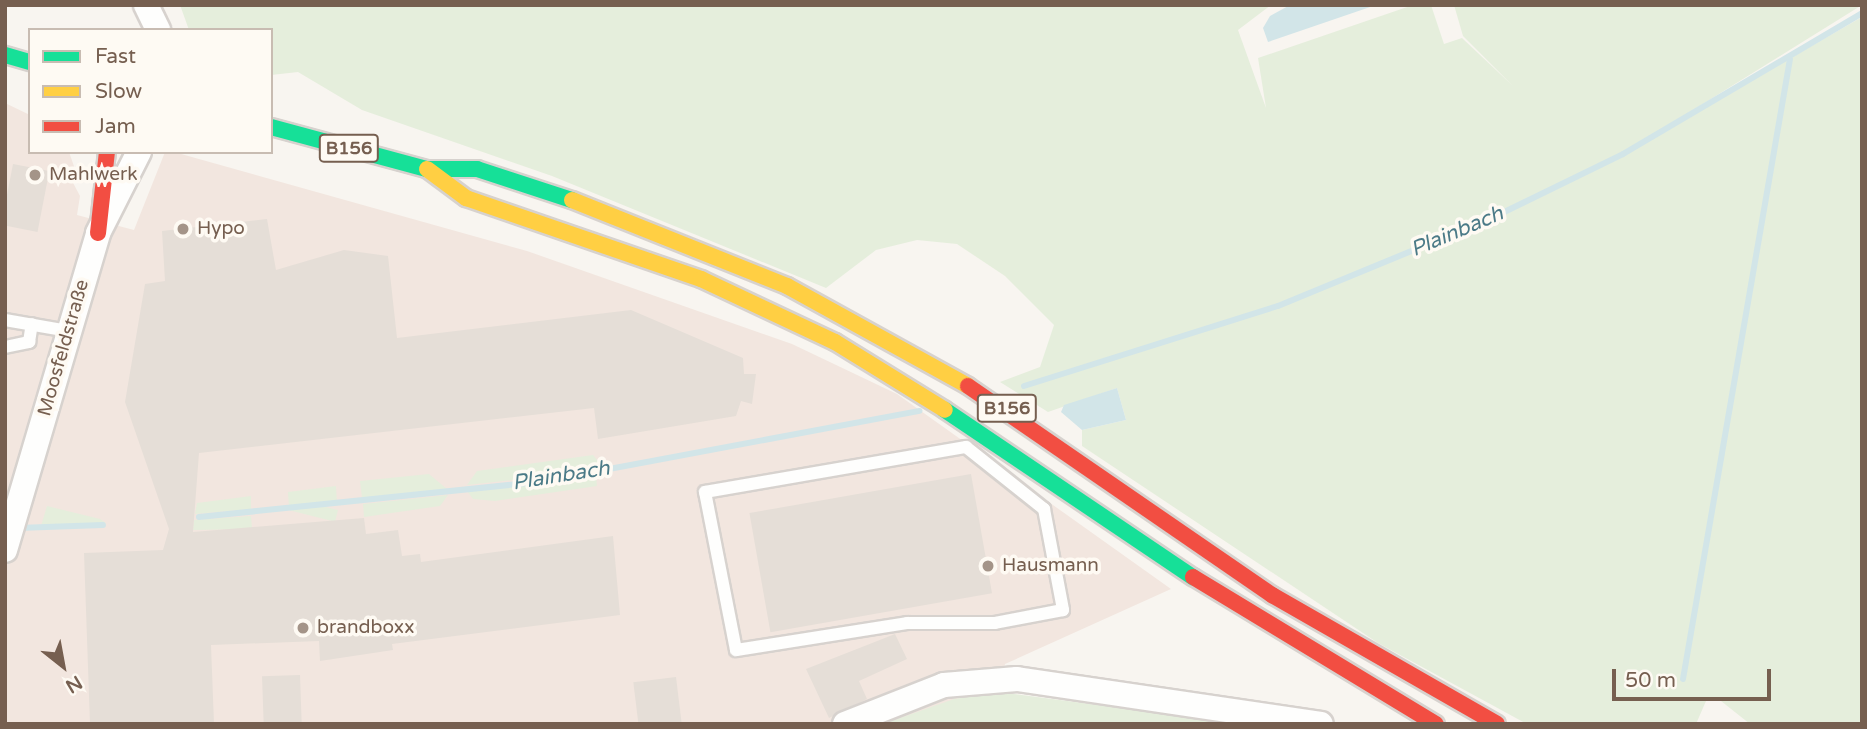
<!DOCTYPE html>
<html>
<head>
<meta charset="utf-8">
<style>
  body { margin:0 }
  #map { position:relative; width:1867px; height:729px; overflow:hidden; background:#f8f5f0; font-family:"Varela Round",sans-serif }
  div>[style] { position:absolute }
  .commercial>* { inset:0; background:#f2e6df }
  .green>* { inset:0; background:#e5eedc; transform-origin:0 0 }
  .water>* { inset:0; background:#d2e5e8 }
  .stream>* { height:6px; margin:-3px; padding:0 3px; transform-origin:3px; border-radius:3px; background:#d2e5e8 }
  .building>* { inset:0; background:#e5ded7; transform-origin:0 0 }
  .roads { filter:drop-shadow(2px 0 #d7d2ce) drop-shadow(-2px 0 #d7d2ce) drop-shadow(0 2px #d7d2ce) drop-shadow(0 -2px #d7d2ce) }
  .lane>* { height:12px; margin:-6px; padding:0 6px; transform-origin:6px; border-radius:6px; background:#fefefd }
  .street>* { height:24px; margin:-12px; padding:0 12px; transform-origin:12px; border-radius:12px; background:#fefefd }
  .fast>* { height:16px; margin:-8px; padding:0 8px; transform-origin:8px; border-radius:8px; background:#16e098 }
  .slow>* { height:16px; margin:-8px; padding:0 8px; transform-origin:8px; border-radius:8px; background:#ffcf43 }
  .jam>* { height:16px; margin:-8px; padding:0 8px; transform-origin:8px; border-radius:8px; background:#f24e42 }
  .dots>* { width:19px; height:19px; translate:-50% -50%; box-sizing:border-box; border:4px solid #fefaf3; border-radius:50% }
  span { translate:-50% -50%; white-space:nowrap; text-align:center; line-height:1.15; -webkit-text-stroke:7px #fefaf3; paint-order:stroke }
  .shield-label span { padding:2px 5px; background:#fefaf3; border:2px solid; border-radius:5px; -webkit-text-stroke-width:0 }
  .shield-label { font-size:18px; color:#765f50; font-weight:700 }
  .poi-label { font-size:19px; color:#765f50 }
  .left { translate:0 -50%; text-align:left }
  .street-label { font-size:19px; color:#765f50 }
  .water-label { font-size:21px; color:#4b7a87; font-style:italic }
  .frame { position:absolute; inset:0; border:7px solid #765f50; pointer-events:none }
  .legend { position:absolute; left:28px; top:28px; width:245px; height:126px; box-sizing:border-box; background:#fefaf3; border:2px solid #c8bcb2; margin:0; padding:9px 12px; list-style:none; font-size:21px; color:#765f50 }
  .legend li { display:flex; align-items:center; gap:14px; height:35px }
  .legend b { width:35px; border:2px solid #c8bcb2 }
  .north { position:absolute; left:28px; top:631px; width:70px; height:70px; -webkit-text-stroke:5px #fefaf3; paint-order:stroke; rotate:149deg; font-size:19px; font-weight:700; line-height:28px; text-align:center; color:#765f50 }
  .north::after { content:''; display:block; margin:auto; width:24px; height:32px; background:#765f50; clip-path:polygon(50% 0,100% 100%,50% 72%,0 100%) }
  .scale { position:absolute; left:1612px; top:669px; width:159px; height:32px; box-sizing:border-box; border:4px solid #765f50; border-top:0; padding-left:9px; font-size:21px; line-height:24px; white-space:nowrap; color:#765f50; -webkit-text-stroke:5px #fefaf3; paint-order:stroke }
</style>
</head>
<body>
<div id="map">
  <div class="commercial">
    <i style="clip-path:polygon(5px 103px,30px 115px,30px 152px,69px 152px,76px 172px,71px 179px,80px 196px,77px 215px,134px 230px,165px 152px,174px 152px,527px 251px,792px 344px,897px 394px,1171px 589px,1005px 664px,998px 692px,883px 724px,5px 724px)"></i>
  </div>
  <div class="green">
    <i style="clip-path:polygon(180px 5px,1271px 5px,1238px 30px,1266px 108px,1258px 58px,1413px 5px,1431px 5px,1444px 44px,1462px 38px,1513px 86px,1463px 36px,1454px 5px,1862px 5px,1611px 161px,1862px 17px,1862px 724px,1750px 724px,1721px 701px,1706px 701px,1696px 724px,1527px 724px,1378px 643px,1082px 446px,1082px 430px,1126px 420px,1117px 388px,1048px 412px,1000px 382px,1040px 367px,1054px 325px,1005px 276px,957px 244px,917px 240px,876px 250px,826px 288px,552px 176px,362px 110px,298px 72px,271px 75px,271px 30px,189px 30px)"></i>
    <i style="clip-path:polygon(593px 455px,603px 467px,595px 471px,467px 485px,477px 471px)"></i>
    <i style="clip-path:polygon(429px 474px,447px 489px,362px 498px,360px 481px)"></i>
    <i style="clip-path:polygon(596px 476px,597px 486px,495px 501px,473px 499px,467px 491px)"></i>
    <i style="clip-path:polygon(336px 486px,337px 504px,289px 507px,288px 492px)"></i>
    <i style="clip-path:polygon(448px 495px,440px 506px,364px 517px,363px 504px)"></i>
    <i style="clip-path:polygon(251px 496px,251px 509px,195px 514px,197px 503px)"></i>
    <i style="clip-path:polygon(47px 506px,100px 519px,106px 523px,41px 526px)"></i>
    <i style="left:338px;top:510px;width:12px;height:49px;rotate:104deg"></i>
    <i style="clip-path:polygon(251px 516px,252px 529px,193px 530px,194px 520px)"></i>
    <i style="clip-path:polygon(998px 692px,1242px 724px,883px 724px,954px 699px)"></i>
  </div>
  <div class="water">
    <i style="clip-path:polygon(1290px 5px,1376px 5px,1268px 42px,1263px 28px,1270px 16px)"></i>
    <i style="clip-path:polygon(1117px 388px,1126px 420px,1082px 430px,1061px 412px,1064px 405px)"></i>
  </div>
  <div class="stream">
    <i style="left:1024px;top:386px;width:266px;rotate:-17.5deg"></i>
    <i style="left:1278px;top:306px;width:234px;rotate:-22.4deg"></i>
    <i style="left:1494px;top:217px;width:144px;rotate:-26deg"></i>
    <i style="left:1623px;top:154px;width:277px;rotate:-30.5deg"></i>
    <i style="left:199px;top:517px;width:348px;rotate:-5.9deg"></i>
    <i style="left:545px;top:481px;width:381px;rotate:-10.6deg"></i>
    <i style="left:18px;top:528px;width:85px;rotate:-2deg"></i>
    <i style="left:1683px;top:679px;width:629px;rotate:-80.21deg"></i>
  </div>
  <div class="building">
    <i style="left:13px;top:164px;width:37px;height:62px;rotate:11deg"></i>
    <i style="clip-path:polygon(267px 219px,276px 270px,344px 250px,388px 256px,397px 338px,631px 310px,743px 358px,744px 374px,756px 374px,752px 404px,741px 401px,736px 416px,598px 439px,594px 408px,199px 453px,193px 532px,364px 518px,366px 534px,398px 530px,402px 556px,420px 554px,421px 562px,613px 536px,620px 615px,392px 644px,393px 650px,320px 661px,319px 641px,211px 645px,214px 724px,90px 724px,84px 553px,163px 550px,169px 529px,125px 402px,145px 284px,165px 281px,162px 231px)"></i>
    <i style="left:971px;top:474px;width:121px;height:225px;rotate:80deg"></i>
    <i style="clip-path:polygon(895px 634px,907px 659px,859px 681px,867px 699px,829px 718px,806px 669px)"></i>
    <i style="left:300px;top:675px;width:49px;height:38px;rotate:88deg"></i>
    <i style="left:676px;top:677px;width:47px;height:43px;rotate:83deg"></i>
  </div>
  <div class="roads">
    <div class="lane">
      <i style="left:5px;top:320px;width:65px;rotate:9.8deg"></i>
      <i style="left:5px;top:347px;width:25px;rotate:-12deg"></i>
      <i style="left:29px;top:342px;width:18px;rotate:-81deg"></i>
      <i style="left:966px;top:447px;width:100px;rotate:38.5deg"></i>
      <i style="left:1044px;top:509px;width:103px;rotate:79.3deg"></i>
      <i style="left:1063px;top:610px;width:69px;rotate:169.2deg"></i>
      <i style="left:995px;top:623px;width:88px;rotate:180deg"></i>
      <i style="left:907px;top:623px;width:173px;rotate:171deg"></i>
      <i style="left:736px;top:650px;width:161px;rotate:-101.1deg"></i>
      <i style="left:705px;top:492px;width:265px;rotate:-9.8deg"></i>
    </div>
    <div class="street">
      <i style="left:146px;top:5px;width:28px;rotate:64deg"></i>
      <i style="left:5px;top:550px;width:330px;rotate:-73.6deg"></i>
      <i style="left:98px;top:233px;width:91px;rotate:-63.2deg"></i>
      <i style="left:845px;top:724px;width:106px;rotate:-21.5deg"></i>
      <i style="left:944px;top:685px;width:73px;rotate:-4.7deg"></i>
      <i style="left:1017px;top:679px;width:307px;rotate:8.4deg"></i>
    </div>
    <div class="fast">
      <i style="left:5px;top:55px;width:26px;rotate:16deg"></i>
      <i style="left:271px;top:127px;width:162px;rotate:15.1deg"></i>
      <i style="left:427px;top:169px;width:50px"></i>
      <i style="left:477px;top:169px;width:100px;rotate:18.1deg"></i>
      <i style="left:945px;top:410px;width:299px;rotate:34deg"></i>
    </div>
    <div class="slow">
      <i style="left:427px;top:169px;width:49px;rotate:36.6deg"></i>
      <i style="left:466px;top:198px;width:249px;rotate:19deg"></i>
      <i style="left:701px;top:279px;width:148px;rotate:25.2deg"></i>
      <i style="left:835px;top:342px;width:129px;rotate:31.7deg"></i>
      <i style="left:572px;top:200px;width:232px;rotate:21.8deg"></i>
      <i style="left:787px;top:286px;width:207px;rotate:28.9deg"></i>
    </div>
    <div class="jam">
      <i style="left:98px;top:233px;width:81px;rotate:-83.7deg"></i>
      <i style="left:968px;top:386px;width:369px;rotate:34.5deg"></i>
      <i style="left:1272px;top:595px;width:259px;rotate:29.8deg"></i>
      <i style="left:1193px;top:577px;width:284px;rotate:31.2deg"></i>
    </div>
  </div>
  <div class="dots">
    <i style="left:35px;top:175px;background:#a49488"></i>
    <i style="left:183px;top:229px;background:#a49488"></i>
    <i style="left:988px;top:566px;background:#a49488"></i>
    <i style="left:303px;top:628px;background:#a49488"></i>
  </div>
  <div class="shield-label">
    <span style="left:349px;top:148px">B156</span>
    <span style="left:1007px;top:408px">B156</span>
  </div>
  <div class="poi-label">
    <span class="left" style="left:49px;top:175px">Mahlwerk</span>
    <span class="left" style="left:197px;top:229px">Hypo</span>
    <span class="left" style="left:1002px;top:566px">Hausmann</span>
    <span class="left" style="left:317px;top:628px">brandboxx</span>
  </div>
  <div class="street-label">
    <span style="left:64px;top:348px;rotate:-74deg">Moosfeldstraße</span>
  </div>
  <div class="water-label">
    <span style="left:1457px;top:232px;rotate:-23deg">Plainbach</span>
    <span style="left:561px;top:476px;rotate:-9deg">Plainbach</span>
  </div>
  <div class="frame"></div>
  <ul class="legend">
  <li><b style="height:9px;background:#16e098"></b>Fast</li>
  <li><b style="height:9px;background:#ffcf43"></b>Slow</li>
  <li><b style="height:9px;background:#f24e42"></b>Jam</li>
  </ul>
  <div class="north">N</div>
  <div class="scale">50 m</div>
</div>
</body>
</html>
